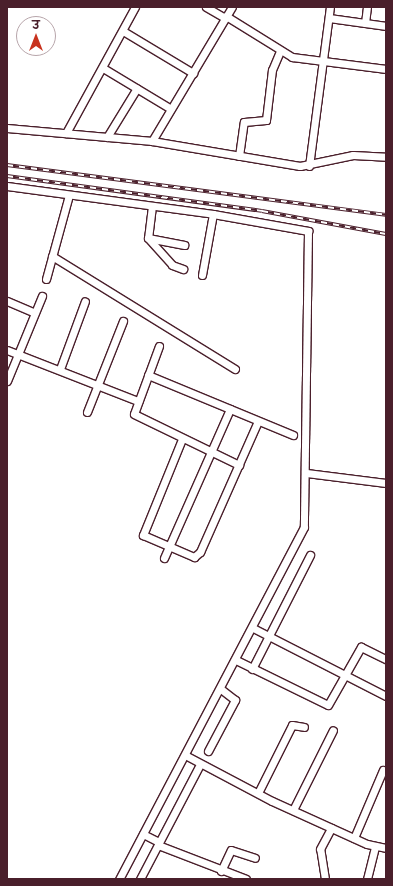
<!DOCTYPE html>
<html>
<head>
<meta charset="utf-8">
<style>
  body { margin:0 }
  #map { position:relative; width:393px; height:886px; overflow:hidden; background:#fff; font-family:"Playpen Sans","Playpen Sans Deva",sans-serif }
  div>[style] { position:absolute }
  .roads { filter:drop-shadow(1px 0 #4a1f2b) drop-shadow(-1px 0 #4a1f2b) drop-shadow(0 1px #4a1f2b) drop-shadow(0 -1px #4a1f2b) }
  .street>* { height:7px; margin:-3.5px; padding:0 3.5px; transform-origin:3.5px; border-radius:3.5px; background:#fff }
  .rail>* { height:3.5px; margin-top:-1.75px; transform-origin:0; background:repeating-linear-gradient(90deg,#fff 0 6px,#4a1f2b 0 12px); box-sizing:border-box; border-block:1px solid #4a1f2b }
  span { translate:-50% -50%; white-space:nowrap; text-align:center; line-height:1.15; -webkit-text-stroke:3.5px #fff; paint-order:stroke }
  .frame { position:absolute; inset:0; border:8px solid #4a1f2b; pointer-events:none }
  .north { position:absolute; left:16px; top:16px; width:40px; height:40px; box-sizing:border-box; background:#fff; border:1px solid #b7a5aa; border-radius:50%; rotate:0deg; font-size:11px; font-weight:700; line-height:16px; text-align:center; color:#4a1f2b }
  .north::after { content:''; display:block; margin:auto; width:14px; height:18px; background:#c8321e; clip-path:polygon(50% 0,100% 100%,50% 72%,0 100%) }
</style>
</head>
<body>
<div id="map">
  <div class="roads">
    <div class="street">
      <i style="left:206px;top:7px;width:22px;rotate:30deg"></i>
      <i style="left:226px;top:16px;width:78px;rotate:31.8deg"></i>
      <i style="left:292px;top:57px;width:95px;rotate:7.3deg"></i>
      <i style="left:329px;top:18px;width:58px;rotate:8deg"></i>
      <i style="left:365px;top:23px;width:16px;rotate:-83deg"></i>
      <i style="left:123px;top:31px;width:82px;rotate:31deg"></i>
      <i style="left:103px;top:68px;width:79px;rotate:31.1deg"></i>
      <i style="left:7px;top:128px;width:146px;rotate:5.1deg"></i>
      <i style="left:152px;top:141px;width:150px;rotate:9.6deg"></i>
      <i style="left:300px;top:166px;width:54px;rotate:-11.7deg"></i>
      <i style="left:353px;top:155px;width:33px;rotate:3deg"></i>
      <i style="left:66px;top:133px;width:144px;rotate:-61.3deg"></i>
      <i style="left:107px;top:137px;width:57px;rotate:-58.5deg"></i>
      <i style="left:152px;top:141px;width:156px;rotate:-59.2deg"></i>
      <i style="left:239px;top:156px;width:34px;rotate:-82deg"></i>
      <i style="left:244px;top:122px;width:22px;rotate:-5deg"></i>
      <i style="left:266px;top:120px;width:50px;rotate:-83.2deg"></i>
      <i style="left:272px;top:70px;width:21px;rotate:-67deg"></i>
      <i style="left:309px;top:166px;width:160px;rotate:-82.5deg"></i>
      <i style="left:7px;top:186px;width:208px;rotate:7.7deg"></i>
      <i style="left:213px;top:214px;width:97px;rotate:10.1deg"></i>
      <i style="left:308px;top:231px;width:296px;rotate:90.8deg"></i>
      <i style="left:304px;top:527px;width:398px;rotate:117.7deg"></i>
      <i style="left:152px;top:206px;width:32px;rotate:97deg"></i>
      <i style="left:148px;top:238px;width:36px;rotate:48deg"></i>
      <i style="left:172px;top:265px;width:12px;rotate:20deg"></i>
      <i style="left:148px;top:238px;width:37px;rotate:11deg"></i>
      <i style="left:52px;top:256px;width:215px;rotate:31.7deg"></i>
      <i style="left:202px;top:275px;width:62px;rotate:-79.8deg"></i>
      <i style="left:46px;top:279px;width:87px;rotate:-74.7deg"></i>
      <i style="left:7px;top:301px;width:30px;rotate:23deg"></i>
      <i style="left:159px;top:346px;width:72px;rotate:110.2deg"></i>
      <i style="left:134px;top:414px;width:117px;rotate:25.9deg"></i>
      <i style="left:7px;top:350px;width:141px;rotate:21.3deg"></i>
      <i style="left:60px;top:369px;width:72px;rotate:-69.8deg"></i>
      <i style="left:148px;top:375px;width:157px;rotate:22.5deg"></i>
      <i style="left:7px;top:381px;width:92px;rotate:-67.6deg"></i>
      <i style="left:87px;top:412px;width:98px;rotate:-68.4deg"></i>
      <i style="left:182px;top:439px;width:104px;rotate:112.1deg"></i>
      <i style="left:143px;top:535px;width:56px;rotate:23.3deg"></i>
      <i style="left:194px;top:557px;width:8px;rotate:-40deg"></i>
      <i style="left:200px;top:552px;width:143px;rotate:-66.1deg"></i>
      <i style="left:306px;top:473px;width:81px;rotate:7.1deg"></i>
      <i style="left:164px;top:558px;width:163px;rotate:-66.1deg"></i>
      <i style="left:253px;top:628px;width:149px;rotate:27.1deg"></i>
      <i style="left:236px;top:660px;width:102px;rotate:26.1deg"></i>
      <i style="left:328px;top:705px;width:67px;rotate:-60.4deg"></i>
      <i style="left:361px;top:647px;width:28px;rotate:26deg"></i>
      <i style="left:252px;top:669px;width:128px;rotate:-63deg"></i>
      <i style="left:208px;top:751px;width:58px;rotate:-62.1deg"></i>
      <i style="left:235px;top:700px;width:18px;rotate:-142deg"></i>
      <i style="left:185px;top:755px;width:98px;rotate:27.9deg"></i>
      <i style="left:272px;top:801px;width:104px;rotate:24.4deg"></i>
      <i style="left:367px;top:844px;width:19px;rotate:12deg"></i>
      <i style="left:258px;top:793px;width:76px;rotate:-63.4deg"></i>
      <i style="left:292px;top:725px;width:12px;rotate:9deg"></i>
      <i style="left:293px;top:810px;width:89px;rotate:-63.4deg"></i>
      <i style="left:143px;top:834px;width:18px;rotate:27deg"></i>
      <i style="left:354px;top:838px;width:74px;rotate:-66.9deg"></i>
      <i style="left:158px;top:845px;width:94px;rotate:21.1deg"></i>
      <i style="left:221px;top:871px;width:23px;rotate:-65deg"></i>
      <i style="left:231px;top:850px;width:25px;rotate:18deg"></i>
      <i style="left:140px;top:879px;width:130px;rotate:-62.4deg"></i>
      <i style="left:325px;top:879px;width:30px;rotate:-99deg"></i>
      <i style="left:320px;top:849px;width:24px;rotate:-62deg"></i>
      <i style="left:367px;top:879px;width:34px;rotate:-76deg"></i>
    </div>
  </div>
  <div class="rail">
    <i style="left:7px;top:165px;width:382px;rotate:7.5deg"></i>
    <i style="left:7px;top:176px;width:257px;rotate:7.8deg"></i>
    <i style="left:262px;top:211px;width:126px;rotate:10.5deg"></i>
  </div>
  <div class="frame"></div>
  <div class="north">उ</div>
</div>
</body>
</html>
